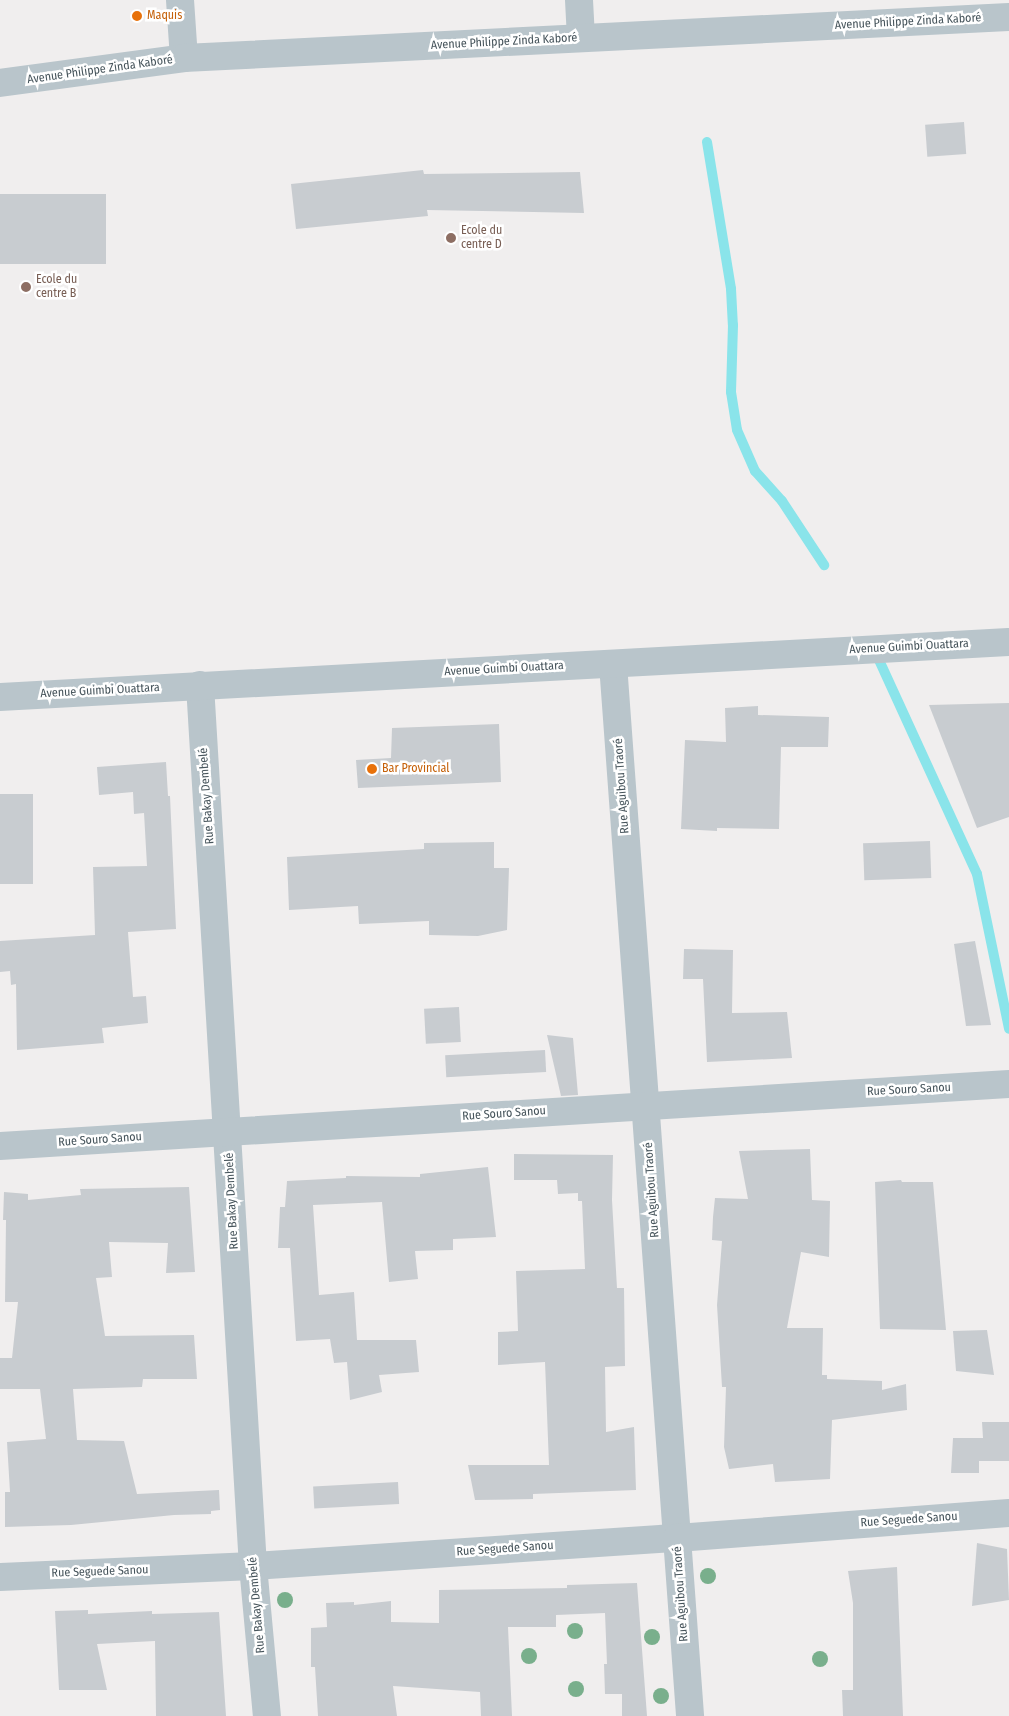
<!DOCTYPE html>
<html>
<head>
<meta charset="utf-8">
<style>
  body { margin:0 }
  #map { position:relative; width:1009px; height:1716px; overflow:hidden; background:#f0eeee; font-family:"Fira Sans Condensed",sans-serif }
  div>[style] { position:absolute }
  .stream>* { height:10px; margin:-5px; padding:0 5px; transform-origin:5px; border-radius:5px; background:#8ae4ea }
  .building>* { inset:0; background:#c8ccd0; transform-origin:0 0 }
  .minor>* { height:28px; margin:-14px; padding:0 14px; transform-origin:14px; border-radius:14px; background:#b9c5cb }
  .trees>* { width:16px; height:16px; margin:-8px; border-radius:50%; background:#79af8c }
  .dots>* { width:14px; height:14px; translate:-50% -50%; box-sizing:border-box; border:2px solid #fff; border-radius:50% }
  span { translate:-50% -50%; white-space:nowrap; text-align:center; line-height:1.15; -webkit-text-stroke:5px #fff; paint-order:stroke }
  .food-label { font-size:12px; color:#c56008 }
  .left { translate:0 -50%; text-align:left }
  .street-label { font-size:12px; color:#46545b }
  .education-label { font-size:12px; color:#785e54 }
</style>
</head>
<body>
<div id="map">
  <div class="stream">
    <i style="left:707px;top:142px;width:149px;rotate:80.7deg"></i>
    <i style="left:731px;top:289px;width:36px;rotate:87deg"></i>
    <i style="left:733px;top:325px;width:67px;rotate:91.7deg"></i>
    <i style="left:731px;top:392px;width:38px;rotate:81deg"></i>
    <i style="left:737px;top:430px;width:45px;rotate:66.3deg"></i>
    <i style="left:755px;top:471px;width:40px;rotate:48deg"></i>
    <i style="left:782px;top:501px;width:77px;rotate:56.7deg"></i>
    <i style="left:879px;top:660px;width:235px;rotate:65.4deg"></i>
    <i style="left:977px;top:874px;width:158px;rotate:78.3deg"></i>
  </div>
  <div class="building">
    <i style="left:964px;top:122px;width:32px;height:39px;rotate:86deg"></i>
    <i style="clip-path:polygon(423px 170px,424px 174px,580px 172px,584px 213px,427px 210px,428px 216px,296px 229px,291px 184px)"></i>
    <i style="left:106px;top:194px;width:70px;height:106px;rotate:90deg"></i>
    <i style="clip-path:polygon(1009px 703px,1009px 817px,977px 828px,929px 705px)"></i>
    <i style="clip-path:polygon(758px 706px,758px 715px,829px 717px,828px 747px,781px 747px,779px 829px,717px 828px,717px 831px,681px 829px,685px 740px,726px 742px,725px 708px)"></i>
    <i style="clip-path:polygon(499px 724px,501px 782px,358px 788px,356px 760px,391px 758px,392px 728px)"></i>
    <i style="clip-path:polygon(166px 762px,168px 796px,170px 796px,176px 929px,128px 932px,133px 997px,146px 996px,148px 1023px,102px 1028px,104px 1043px,17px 1050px,16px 984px,11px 985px,10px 971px,0 972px,0 941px,95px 935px,93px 867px,147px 866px,144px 813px,134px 814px,133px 792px,99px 795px,97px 767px)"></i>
    <i style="left:33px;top:794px;width:90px;height:33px;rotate:90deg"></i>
    <i style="left:930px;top:841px;width:37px;height:67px;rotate:88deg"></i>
    <i style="clip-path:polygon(494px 842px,494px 868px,509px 868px,507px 930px,478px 936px,429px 935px,429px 921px,359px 924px,358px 906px,289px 910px,287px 857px,424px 849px,424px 843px)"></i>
    <i style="clip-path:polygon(975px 941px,991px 1025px,966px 1026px,954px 944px)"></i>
    <i style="clip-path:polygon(684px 949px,733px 950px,732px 1013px,787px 1012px,792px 1058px,707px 1062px,703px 979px,683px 979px)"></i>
    <i style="left:459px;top:1007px;width:35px;height:35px;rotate:87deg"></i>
    <i style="clip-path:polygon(547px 1035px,573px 1038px,578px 1095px,561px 1096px)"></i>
    <i style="left:545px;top:1050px;width:22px;height:100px;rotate:87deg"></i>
    <i style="clip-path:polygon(810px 1149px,812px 1200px,830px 1201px,829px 1257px,801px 1252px,787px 1328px,823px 1328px,822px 1375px,827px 1375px,827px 1379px,882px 1381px,882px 1390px,906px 1384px,907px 1410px,832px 1420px,830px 1479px,775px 1482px,773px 1464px,729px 1469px,724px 1447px,726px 1387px,722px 1387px,717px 1305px,722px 1241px,712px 1240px,713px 1217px,715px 1198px,748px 1199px,739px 1151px)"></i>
    <i style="clip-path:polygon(514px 1154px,613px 1155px,612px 1200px,617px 1288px,624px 1288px,625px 1366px,605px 1367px,606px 1432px,634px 1427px,636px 1490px,533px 1494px,533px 1499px,475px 1500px,468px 1465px,549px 1465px,545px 1362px,498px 1365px,498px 1332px,518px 1331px,516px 1271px,585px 1269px,582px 1201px,578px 1201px,578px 1193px,558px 1194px,557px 1180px,514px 1180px)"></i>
    <i style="clip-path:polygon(488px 1167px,496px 1237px,453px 1239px,453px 1250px,415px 1251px,418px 1279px,389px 1282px,382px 1202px,313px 1205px,319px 1295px,354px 1292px,357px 1340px,416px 1340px,419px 1372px,379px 1375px,382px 1392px,350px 1400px,347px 1362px,334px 1363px,330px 1339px,296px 1341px,290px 1248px,278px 1248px,280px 1207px,285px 1207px,287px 1181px,346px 1178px,346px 1176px,420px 1177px,420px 1174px)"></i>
    <i style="clip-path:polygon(901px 1180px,902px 1182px,933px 1182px,946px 1330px,880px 1329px,875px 1182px)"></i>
    <i style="clip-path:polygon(189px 1187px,195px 1272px,166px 1273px,168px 1243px,109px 1242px,112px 1277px,96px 1278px,105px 1336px,194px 1335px,197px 1379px,143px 1379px,142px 1387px,73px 1389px,77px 1440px,124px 1441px,137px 1494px,219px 1490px,220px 1510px,211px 1511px,211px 1514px,174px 1515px,71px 1525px,5px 1527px,5px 1492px,10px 1492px,7px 1442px,46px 1439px,40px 1389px,0 1389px,0 1358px,12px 1358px,18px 1302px,5px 1302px,6px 1220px,3px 1220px,4px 1192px,28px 1194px,28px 1200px,81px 1195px,80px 1189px)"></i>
    <i style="clip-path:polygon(987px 1330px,994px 1375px,956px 1371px,953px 1331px)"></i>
    <i style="clip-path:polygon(982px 1422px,1009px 1422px,1009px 1461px,979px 1461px,979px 1473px,951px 1473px,953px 1438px,983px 1438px)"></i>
    <i style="left:398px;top:1482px;width:22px;height:85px;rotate:87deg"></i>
    <i style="clip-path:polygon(977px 1543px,1007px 1549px,1009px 1600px,972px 1606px)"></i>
    <i style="clip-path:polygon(897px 1567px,903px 1716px,843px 1716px,842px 1690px,853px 1690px,853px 1603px,848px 1571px)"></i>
    <i style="clip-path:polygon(637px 1583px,647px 1716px,622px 1716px,622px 1694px,605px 1694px,604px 1664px,607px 1664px,605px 1613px,556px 1615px,556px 1627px,508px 1627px,512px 1716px,481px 1716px,480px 1692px,393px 1686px,397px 1716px,318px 1716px,315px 1667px,311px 1667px,311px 1628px,327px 1627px,326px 1603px,354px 1602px,354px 1605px,391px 1601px,391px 1622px,439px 1623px,439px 1590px,567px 1588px,567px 1585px)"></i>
    <i style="clip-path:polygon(88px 1610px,88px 1614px,152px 1611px,152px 1614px,219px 1612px,226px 1716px,156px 1716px,155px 1641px,97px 1644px,107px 1690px,59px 1690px,55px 1611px)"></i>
  </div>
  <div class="minor">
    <i style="left:180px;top:0;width:58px;rotate:86.1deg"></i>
    <i style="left:579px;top:0;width:38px;rotate:87deg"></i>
    <i style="left:0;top:83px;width:186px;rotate:-7.7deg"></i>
    <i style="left:184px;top:58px;width:826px;rotate:-2.85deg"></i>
    <i style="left:613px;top:664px;width:1055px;rotate:85.81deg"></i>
    <i style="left:200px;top:685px;width:883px;rotate:86.56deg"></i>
    <i style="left:253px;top:1566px;width:151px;rotate:84.7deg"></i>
    <i style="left:0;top:697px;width:1010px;rotate:-3.12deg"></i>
    <i style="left:0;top:1146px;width:1011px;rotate:-3.52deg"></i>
    <i style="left:0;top:1577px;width:253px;rotate:-2.5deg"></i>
    <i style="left:253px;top:1566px;width:425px;rotate:-3.8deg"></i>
    <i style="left:677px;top:1538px;width:333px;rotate:-4.3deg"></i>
  </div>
  <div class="trees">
    <i style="left:708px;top:1576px"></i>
    <i style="left:285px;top:1600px"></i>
    <i style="left:575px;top:1631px"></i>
    <i style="left:652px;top:1637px"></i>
    <i style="left:529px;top:1656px"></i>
    <i style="left:820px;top:1659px"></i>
    <i style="left:576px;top:1689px"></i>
    <i style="left:661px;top:1696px"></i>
  </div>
  <div class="dots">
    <i style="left:137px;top:16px;background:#e8710a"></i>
    <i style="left:451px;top:238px;background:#8d6e63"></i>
    <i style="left:26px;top:287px;background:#8d6e63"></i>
    <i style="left:372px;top:769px;background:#e8710a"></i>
  </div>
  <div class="food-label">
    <span class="left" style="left:147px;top:16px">Maquis</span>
    <span class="left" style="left:382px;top:769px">Bar Provincial</span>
  </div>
  <div class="street-label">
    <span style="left:908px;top:22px;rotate:-3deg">Avenue Philippe Zinda Kaboré</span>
    <span style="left:504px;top:42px;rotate:-3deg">Avenue Philippe Zinda Kaboré</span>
    <span style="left:100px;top:70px;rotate:-8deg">Avenue Philippe Zinda Kaboré</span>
    <span style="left:909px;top:647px;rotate:-3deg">Avenue Guimbi Ouattara</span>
    <span style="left:504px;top:669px;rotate:-3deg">Avenue Guimbi Ouattara</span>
    <span style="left:100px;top:691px;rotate:-3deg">Avenue Guimbi Ouattara</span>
    <span style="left:622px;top:786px;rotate:-94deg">Rue Aguibou Traoré</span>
    <span style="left:207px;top:796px;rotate:-94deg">Rue Bakay Dembelé</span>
    <span style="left:909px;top:1090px;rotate:-3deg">Rue Souro Sanou</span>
    <span style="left:504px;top:1114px;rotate:-4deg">Rue Souro Sanou</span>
    <span style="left:100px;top:1140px;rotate:-4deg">Rue Souro Sanou</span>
    <span style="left:652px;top:1190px;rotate:-94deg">Rue Aguibou Traoré</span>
    <span style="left:232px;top:1201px;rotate:-93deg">Rue Bakay Dembelé</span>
    <span style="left:909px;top:1520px;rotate:-4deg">Rue Seguede Sanou</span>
    <span style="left:505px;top:1549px;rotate:-4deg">Rue Seguede Sanou</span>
    <span style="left:100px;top:1572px;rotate:-2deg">Rue Seguede Sanou</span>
    <span style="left:681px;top:1594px;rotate:-94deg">Rue Aguibou Traoré</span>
    <span style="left:257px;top:1605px;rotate:-95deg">Rue Bakay Dembelé</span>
  </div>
  <div class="education-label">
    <span class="left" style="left:461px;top:238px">Ecole du<br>centre D</span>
    <span class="left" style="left:36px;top:287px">Ecole du<br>centre B</span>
  </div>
</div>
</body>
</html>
